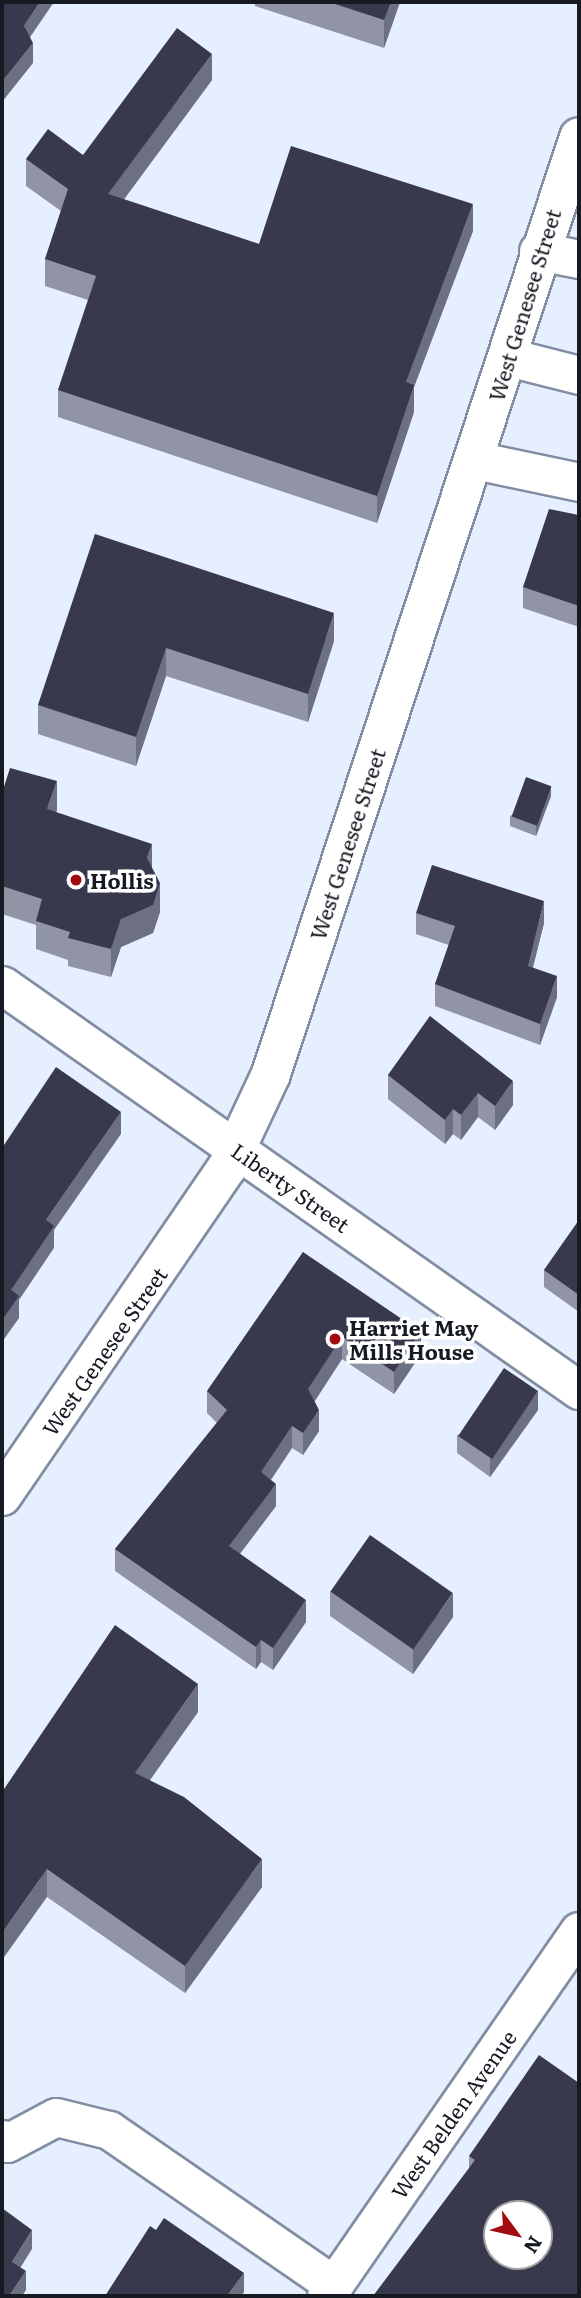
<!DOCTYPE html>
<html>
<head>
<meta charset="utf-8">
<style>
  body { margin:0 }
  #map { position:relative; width:581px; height:2298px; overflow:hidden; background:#e6effd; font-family:Literata,serif }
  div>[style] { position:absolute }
  .roads { filter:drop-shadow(2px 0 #818da2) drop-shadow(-2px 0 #818da2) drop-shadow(0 2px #818da2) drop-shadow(0 -2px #818da2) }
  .minor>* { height:37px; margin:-18.5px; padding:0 18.5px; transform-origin:18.5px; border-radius:18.5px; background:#fff }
  .major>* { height:38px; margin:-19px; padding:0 19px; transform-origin:19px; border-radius:19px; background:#fff }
  .wall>* { inset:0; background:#9094a5 }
  .shaded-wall>* { inset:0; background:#6d7082 }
  .building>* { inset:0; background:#39394d; transform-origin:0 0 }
  .dots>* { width:19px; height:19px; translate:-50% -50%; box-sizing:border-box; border:4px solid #fff; border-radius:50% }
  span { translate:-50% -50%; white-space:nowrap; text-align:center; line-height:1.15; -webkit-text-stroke:7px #fff; paint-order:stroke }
  .street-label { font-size:21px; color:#161b23 }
  .poi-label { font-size:21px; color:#161b23; font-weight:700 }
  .left { translate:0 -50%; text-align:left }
  .frame { position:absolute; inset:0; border:4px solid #161b23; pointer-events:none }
  .north { position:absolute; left:483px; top:2200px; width:70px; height:70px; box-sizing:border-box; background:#fff; border:2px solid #a2a4a7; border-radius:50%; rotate:123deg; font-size:19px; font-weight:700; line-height:28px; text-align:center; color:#161b23 }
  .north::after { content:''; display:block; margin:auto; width:24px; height:32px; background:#a30a0f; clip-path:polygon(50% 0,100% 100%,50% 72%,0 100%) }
</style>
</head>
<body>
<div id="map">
  <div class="roads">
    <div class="minor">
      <i style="left:538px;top:251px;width:42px;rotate:11deg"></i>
      <i style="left:508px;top:357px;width:73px;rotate:14.2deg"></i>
      <i style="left:474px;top:460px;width:107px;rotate:11.8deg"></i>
      <i style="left:2px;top:985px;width:705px;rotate:35.07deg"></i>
      <i style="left:2px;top:2139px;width:6px;rotate:39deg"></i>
      <i style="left:7px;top:2143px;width:55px;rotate:-28deg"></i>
      <i style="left:56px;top:2117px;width:55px;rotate:13.8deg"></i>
      <i style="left:109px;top:2130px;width:273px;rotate:34.6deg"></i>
      <i style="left:326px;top:2296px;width:444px;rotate:-55.3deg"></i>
    </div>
    <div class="major">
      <i style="left:2px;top:1496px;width:398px;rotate:-55.6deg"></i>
      <i style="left:227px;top:1168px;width:104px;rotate:-64.9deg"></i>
      <i style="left:271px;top:1074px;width:986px;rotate:-71.8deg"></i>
    </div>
  </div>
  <div class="wall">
    <i style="clip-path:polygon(255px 2px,400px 2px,384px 48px,255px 6px)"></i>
    <i style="clip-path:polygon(212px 80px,124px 199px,259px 244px,473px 231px,414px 387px,414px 412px,377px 523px,58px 417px,58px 390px,88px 300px,45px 286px,45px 259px,61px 211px,26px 186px,26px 159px,83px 155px)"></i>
    <i style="clip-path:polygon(579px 515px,579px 627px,523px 608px,523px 587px)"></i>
    <i style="clip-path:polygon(95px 534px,334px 641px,308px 722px,166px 676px,136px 766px,38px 734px,38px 705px)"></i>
    <i style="clip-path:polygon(2px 793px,57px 810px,56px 812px,152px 869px,160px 912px,153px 933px,121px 947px,111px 977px,68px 966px,68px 960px,36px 949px,36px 925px,2px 914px)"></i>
    <i style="clip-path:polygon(551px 796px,536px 836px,510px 826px,510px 816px)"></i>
    <i style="clip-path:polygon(416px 913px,544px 923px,533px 967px,557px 997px,540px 1045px,435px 1006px,435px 984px,449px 945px,416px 934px)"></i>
    <i style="clip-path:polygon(430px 1016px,513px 1105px,495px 1130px,478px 1117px,461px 1140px,453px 1134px,445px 1144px,388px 1099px,388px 1075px)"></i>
    <i style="clip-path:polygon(579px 1220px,579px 1312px,544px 1287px,544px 1270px)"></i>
    <i style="clip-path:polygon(303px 1252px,421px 1354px,394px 1394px,342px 1359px,315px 1401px,319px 1431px,303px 1455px,292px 1448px,271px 1480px,276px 1506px,240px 1554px,306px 1622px,273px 1670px,261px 1662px,256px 1669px,115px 1571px,115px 1549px,217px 1423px,207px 1413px,207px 1391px)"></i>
    <i style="clip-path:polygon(538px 1410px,490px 1477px,457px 1453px,457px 1435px)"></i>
    <i style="clip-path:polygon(330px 1591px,453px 1617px,413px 1674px,330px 1616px)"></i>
    <i style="clip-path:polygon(198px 1712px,150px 1780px,262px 1887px,185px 1993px,47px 1897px,2px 1792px)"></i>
    <i style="clip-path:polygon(579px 2083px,469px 2169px,469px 2156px)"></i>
  </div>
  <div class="shaded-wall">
    <i style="clip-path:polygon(40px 2px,54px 2px,24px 46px,24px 26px)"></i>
    <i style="clip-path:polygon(391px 2px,400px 2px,384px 48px,384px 20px)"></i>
    <i style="clip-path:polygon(33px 43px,33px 63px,2px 102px,2px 82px)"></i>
    <i style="clip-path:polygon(212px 54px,212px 80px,108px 221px,108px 194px)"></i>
    <i style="clip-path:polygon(473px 204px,473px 231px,414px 387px,414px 412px,377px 523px,377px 496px,406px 382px)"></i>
    <i style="clip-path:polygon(334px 613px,334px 641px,308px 722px,308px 694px)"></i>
    <i style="clip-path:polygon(166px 648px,166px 676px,136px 766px,136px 737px)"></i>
    <i style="clip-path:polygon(57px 781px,57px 810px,47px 837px,47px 809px)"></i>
    <i style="clip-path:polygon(551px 786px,551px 796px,536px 836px,536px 826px)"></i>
    <i style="clip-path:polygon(152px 844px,152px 873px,147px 858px)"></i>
    <i style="clip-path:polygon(160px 883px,160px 912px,153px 933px,121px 947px,111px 977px,111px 949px,121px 919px)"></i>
    <i style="clip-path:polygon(544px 901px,544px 923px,528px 987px,528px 966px)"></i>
    <i style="clip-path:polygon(557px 976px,557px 997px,540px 1045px,540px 1024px)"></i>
    <i style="clip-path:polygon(513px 1081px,513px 1105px,495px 1130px,495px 1106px)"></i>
    <i style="clip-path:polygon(478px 1093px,478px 1117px,461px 1140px,461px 1115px)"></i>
    <i style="clip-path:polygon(453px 1109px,453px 1134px,445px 1144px,445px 1120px)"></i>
    <i style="clip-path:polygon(121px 1112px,121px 1134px,54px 1230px,54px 1248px,19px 1300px,19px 1318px,2px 1342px,2px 1320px,11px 1290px,46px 1220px)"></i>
    <i style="clip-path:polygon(421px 1332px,421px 1354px,394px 1394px,394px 1372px)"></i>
    <i style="clip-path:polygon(342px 1337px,342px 1359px,308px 1411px,308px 1389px)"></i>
    <i style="clip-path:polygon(538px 1391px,538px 1410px,490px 1477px,490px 1459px)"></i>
    <i style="clip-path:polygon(319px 1410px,319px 1431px,303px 1455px,303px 1433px)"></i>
    <i style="clip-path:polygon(292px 1426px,292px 1448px,261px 1494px,261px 1472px)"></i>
    <i style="clip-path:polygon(276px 1484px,276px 1506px,229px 1568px,229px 1546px)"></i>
    <i style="clip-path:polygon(453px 1593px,453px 1617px,413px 1674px,413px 1649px)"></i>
    <i style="clip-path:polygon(306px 1600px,306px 1622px,273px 1670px,273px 1648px)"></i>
    <i style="clip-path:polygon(261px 1640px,261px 1662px,256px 1669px,256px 1647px)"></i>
    <i style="clip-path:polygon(198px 1684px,198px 1712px,135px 1801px,135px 1773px)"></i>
    <i style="clip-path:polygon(262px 1859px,262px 1887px,185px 1993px,185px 1966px)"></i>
    <i style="clip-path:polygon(47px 1869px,47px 1897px,2px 1960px,2px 1933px)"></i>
    <i style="clip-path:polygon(32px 2230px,32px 2249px,12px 2281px,12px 2262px)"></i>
    <i style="clip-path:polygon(26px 2271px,26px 2290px,22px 2296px,9px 2296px)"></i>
    <i style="clip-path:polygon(244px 2273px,244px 2292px,241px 2296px,227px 2296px)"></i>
  </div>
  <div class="building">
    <i style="clip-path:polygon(2px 2px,40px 2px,24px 26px,33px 43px,2px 82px)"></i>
    <i style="clip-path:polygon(329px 2px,391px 2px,384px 20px)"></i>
    <i style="clip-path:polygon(177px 28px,212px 54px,108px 194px,259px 244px,291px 146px,473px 204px,406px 382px,414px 385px,377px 496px,58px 390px,96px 276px,45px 259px,68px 189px,26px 159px,48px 129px,83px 155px)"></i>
    <i style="clip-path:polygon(549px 509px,579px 515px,579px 606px,523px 587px)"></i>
    <i style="clip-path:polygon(95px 534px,334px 613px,308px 694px,166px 648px,136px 737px,38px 705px)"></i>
    <i style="clip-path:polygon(10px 768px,57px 781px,47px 809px,152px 844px,147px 858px,160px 883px,153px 905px,121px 919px,111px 949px,68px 938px,70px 932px,36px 921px,42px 899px,2px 886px,2px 793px)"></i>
    <i style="left:526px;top:777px;width:27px;height:42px;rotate:20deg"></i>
    <i style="clip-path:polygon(432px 865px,544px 901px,528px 966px,557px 976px,540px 1024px,435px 984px,455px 926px,416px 913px)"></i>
    <i style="clip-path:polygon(430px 1016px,513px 1081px,495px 1106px,478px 1093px,461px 1115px,453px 1109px,445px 1120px,388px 1075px)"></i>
    <i style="clip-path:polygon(56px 1067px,121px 1112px,46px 1220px,54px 1226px,11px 1290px,19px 1296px,2px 1320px,2px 1148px)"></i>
    <i style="clip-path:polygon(579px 1220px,579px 1295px,544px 1270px)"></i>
    <i style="clip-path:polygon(303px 1252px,421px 1332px,394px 1372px,342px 1337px,308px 1389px,319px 1410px,303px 1433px,292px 1426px,261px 1472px,276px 1484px,229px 1546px,306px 1600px,273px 1648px,261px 1640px,256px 1647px,115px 1549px,227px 1410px,207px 1391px)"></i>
    <i style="left:504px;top:1368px;width:41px;height:82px;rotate:34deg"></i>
    <i style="left:370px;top:1535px;width:101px;height:69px;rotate:35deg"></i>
    <i style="clip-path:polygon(115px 1625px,198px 1684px,135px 1773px,184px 1797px,262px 1859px,185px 1966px,47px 1869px,2px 1933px,2px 1792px)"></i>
    <i style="clip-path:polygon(evenodd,539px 2055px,579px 2083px,579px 2296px,373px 2296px,475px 2160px,469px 2156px,539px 2055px,497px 2214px,539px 2214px,539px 2256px,497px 2256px,497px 2214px)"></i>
    <i style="clip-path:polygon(2px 2208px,32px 2230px,12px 2262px,26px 2271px,9px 2296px,2px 2296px)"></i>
    <i style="clip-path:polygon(164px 2218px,244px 2273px,227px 2296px,105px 2296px,150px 2226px,156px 2230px)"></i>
  </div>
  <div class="dots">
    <i style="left:76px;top:880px;background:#a30a0f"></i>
    <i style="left:335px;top:1339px;background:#a30a0f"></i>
  </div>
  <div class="street-label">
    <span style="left:524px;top:305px;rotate:-73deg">West Genesee Street</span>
    <span style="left:347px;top:844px;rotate:-72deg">West Genesee Street</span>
    <span style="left:291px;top:1187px;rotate:35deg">Liberty Street</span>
    <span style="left:104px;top:1351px;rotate:-55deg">West Genesee Street</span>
    <span style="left:453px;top:2114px;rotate:-55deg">West Belden Avenue</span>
  </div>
  <div class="poi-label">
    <span class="left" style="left:90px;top:880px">Hollis</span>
    <span class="left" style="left:349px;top:1339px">Harriet May<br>Mills House</span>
  </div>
  <div class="frame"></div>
  <div class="north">N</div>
</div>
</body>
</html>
